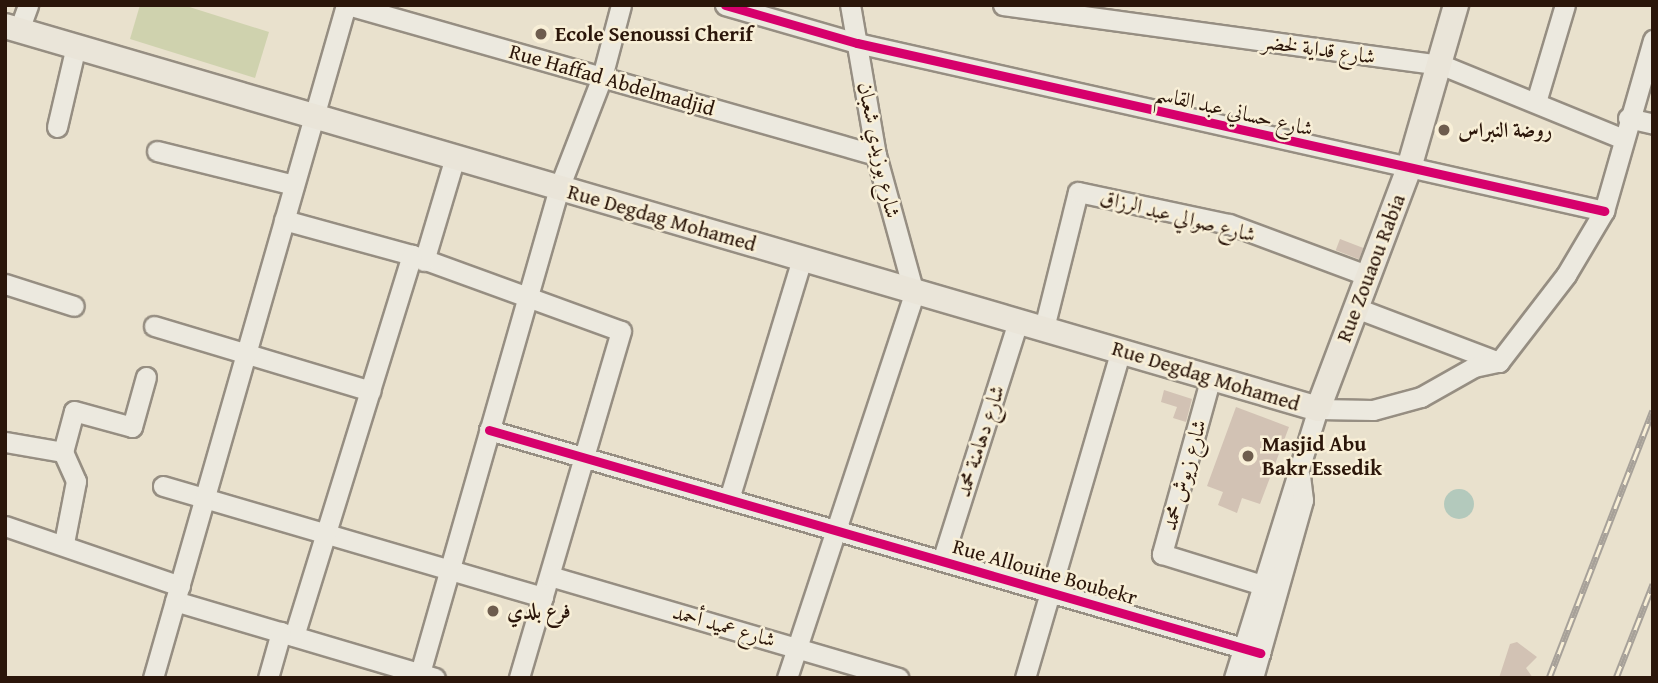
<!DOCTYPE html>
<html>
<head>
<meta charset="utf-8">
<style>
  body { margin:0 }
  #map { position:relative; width:1658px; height:683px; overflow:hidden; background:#e9e1cd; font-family:"Gentium Book Plus",Amiri,serif }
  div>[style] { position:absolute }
  .green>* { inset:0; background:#cfd2ae }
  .water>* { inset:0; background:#b3c9bc }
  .round { border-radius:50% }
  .building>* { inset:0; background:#d2c2b4; transform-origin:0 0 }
  .roads { filter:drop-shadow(2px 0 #968e82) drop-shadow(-2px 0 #968e82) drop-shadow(0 2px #968e82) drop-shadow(0 -2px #968e82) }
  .minor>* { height:19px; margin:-9.5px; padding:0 9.5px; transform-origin:9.5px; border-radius:9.5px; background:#ece9df }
  .major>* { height:24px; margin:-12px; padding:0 12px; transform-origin:12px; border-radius:12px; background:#eae5d9 }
  .rail>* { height:7px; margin-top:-3.5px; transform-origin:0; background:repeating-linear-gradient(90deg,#f8efd7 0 13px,#a7a199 0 26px); box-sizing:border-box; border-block:2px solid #a7a199 }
  .cycleway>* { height:9px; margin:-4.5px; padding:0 4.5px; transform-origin:4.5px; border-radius:4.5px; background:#d6006c }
  .dots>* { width:19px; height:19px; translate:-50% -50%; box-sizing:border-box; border:4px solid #f8efd7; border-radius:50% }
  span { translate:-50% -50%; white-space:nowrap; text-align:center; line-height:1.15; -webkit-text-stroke:5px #f8efd7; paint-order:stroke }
  .poi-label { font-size:21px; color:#2b160a; font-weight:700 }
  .left { translate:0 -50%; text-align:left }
  .street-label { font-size:21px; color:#2b160a }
  .frame { position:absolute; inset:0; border:7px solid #2b160a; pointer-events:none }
</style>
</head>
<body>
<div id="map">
  <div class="green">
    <i style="clip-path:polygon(140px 5px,183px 5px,269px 32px,255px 78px,130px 39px)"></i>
  </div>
  <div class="water">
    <i class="round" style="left:1444px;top:489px;width:30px;height:30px"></i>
  </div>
  <div class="building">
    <i style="left:1340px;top:239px;width:25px;height:12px;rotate:21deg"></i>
    <i style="clip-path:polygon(1164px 390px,1192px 399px,1186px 422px,1173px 418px,1177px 407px,1161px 402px)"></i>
    <i style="clip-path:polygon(1236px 407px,1289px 427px,1260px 504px,1242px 498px,1237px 513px,1218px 505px,1223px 492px,1207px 486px)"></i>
    <i style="clip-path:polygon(1517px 642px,1537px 657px,1526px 668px,1533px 678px,1499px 678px,1510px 644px)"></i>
  </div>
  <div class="roads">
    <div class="minor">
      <i style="left:348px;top:5px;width:549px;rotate:15.86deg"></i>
      <i style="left:725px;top:5px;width:137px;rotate:16.1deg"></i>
      <i style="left:857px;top:43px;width:766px;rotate:12.67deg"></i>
      <i style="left:1003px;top:5px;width:443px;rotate:7.8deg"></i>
      <i style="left:1442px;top:65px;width:196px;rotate:22.2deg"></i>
      <i style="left:19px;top:30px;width:27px;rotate:-70deg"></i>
      <i style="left:1536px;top:102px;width:101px;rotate:-73.4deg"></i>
      <i style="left:1628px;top:118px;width:26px;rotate:13deg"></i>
      <i style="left:57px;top:127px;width:83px;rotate:-76.8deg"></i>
      <i style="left:157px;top:151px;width:141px;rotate:13.9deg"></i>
      <i style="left:284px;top:220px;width:133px;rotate:15.3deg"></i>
      <i style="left:412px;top:255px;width:222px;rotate:20deg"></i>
      <i style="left:621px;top:331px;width:362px;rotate:106.4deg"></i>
      <i style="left:424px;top:261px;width:109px;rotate:-73.4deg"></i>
      <i style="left:5px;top:284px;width:72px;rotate:17.7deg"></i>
      <i style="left:1356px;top:308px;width:153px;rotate:20.7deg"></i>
      <i style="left:1499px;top:362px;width:110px;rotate:-52.4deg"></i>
      <i style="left:1566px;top:275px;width:74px;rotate:-59.3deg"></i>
      <i style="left:1604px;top:211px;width:178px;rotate:-74deg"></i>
      <i style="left:154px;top:326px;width:226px;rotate:16.7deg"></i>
      <i style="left:1044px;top:328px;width:140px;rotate:-76deg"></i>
      <i style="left:1078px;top:192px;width:154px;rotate:12deg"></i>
      <i style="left:1229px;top:224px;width:149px;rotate:20.4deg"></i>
      <i style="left:1211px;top:377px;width:184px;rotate:105.5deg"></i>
      <i style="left:1162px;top:554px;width:105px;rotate:17.2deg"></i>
      <i style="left:489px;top:430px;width:803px;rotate:16.13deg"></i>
      <i style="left:5px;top:442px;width:59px;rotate:9.8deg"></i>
      <i style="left:163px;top:486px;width:396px;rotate:16.3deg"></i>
      <i style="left:729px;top:499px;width:251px;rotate:-73.1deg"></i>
      <i style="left:5px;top:526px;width:185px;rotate:18.9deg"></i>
      <i style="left:64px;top:543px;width:63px;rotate:-79deg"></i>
      <i style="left:76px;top:481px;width:32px;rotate:-114deg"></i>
      <i style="left:63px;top:452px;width:42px;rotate:-75deg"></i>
      <i style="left:74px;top:411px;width:60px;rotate:15.4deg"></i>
      <i style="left:132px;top:427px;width:52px;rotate:-74.4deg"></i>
      <i style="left:942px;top:561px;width:252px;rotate:-72.4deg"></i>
      <i style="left:550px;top:576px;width:363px;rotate:16.3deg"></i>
      <i style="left:175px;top:601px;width:271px;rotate:16.5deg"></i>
      <i style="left:294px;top:636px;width:399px;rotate:-72.8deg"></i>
      <i style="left:420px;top:673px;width:505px;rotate:-74.01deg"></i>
      <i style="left:559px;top:188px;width:119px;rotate:-68.8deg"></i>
      <i style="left:602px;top:77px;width:74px;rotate:-75.2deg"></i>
      <i style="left:153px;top:678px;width:700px;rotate:-74deg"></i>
      <i style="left:268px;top:678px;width:48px;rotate:-74.2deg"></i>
      <i style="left:787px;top:678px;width:405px;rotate:-71.7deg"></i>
      <i style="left:914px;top:293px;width:143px;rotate:-105.4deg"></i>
      <i style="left:876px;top:155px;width:152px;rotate:-99.8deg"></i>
      <i style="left:1025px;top:678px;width:342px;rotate:-73.7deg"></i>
      <i style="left:1234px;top:678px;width:282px;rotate:-72.7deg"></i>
      <i style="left:1318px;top:409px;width:55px;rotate:1deg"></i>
      <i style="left:1373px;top:410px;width:50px;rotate:-15.2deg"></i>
      <i style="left:1421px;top:397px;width:61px;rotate:-29.5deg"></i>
      <i style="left:1474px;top:367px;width:25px;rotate:-12deg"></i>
      <i style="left:1253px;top:678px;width:185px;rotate:-74.3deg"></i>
      <i style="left:1303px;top:500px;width:23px;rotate:-97deg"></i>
    </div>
    <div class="major">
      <i style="left:5px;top:26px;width:1368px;rotate:16.26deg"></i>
      <i style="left:1318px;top:409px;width:258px;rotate:-69.3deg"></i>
      <i style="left:1409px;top:168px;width:170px;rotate:-73.9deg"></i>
    </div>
  </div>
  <div class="rail">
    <i style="left:1549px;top:678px;width:287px;rotate:-68.8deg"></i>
    <i style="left:1616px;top:678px;width:101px;rotate:-68.5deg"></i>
  </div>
  <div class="cycleway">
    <i style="left:725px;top:5px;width:137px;rotate:16.1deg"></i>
    <i style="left:857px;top:43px;width:766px;rotate:12.67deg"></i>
    <i style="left:489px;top:430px;width:803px;rotate:16.13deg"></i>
  </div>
  <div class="dots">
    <i style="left:541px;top:34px;background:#6e5d4e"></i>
    <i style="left:1444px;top:130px;background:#6e5d4e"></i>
    <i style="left:1248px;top:456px;background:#6e5d4e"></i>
    <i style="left:493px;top:611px;background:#6e5d4e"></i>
  </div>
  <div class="poi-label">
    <span class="left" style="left:555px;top:34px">Ecole Senoussi Cherif</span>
    <span class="left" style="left:1458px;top:130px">روضة النبراس</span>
    <span class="left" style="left:1262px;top:456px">Masjid Abu<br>Bakr Essedik</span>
    <span class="left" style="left:507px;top:611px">فرع بلدي</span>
  </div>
  <div class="street-label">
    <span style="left:1319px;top:49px;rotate:8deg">شارع قداية لخضر</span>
    <span style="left:612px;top:80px;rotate:16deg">Rue Haffad Abdelmadjid</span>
    <span style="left:1234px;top:111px;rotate:13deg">شارع حساني عبد القاسم</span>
    <span style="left:879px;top:150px;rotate:78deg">شارع بوزيدي شعبان</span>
    <span style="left:1178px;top:216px;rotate:14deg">شارع صوالي عبد الرزاق</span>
    <span style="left:662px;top:218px;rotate:16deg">Rue Degdag Mohamed</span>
    <span style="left:1371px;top:268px;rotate:-69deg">Rue Zouaou Rabia</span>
    <span style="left:1206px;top:376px;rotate:17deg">Rue Degdag Mohamed</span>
    <span style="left:980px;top:441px;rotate:-72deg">شارع دهامنة محمد</span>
    <span style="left:1184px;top:475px;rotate:-74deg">شارع زيوش محمد</span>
    <span style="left:1045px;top:572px;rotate:16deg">Rue Allouine Boubekr</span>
    <span style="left:724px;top:626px;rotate:16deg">شارع عميد أحمد</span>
  </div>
  <div class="frame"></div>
</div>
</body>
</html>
